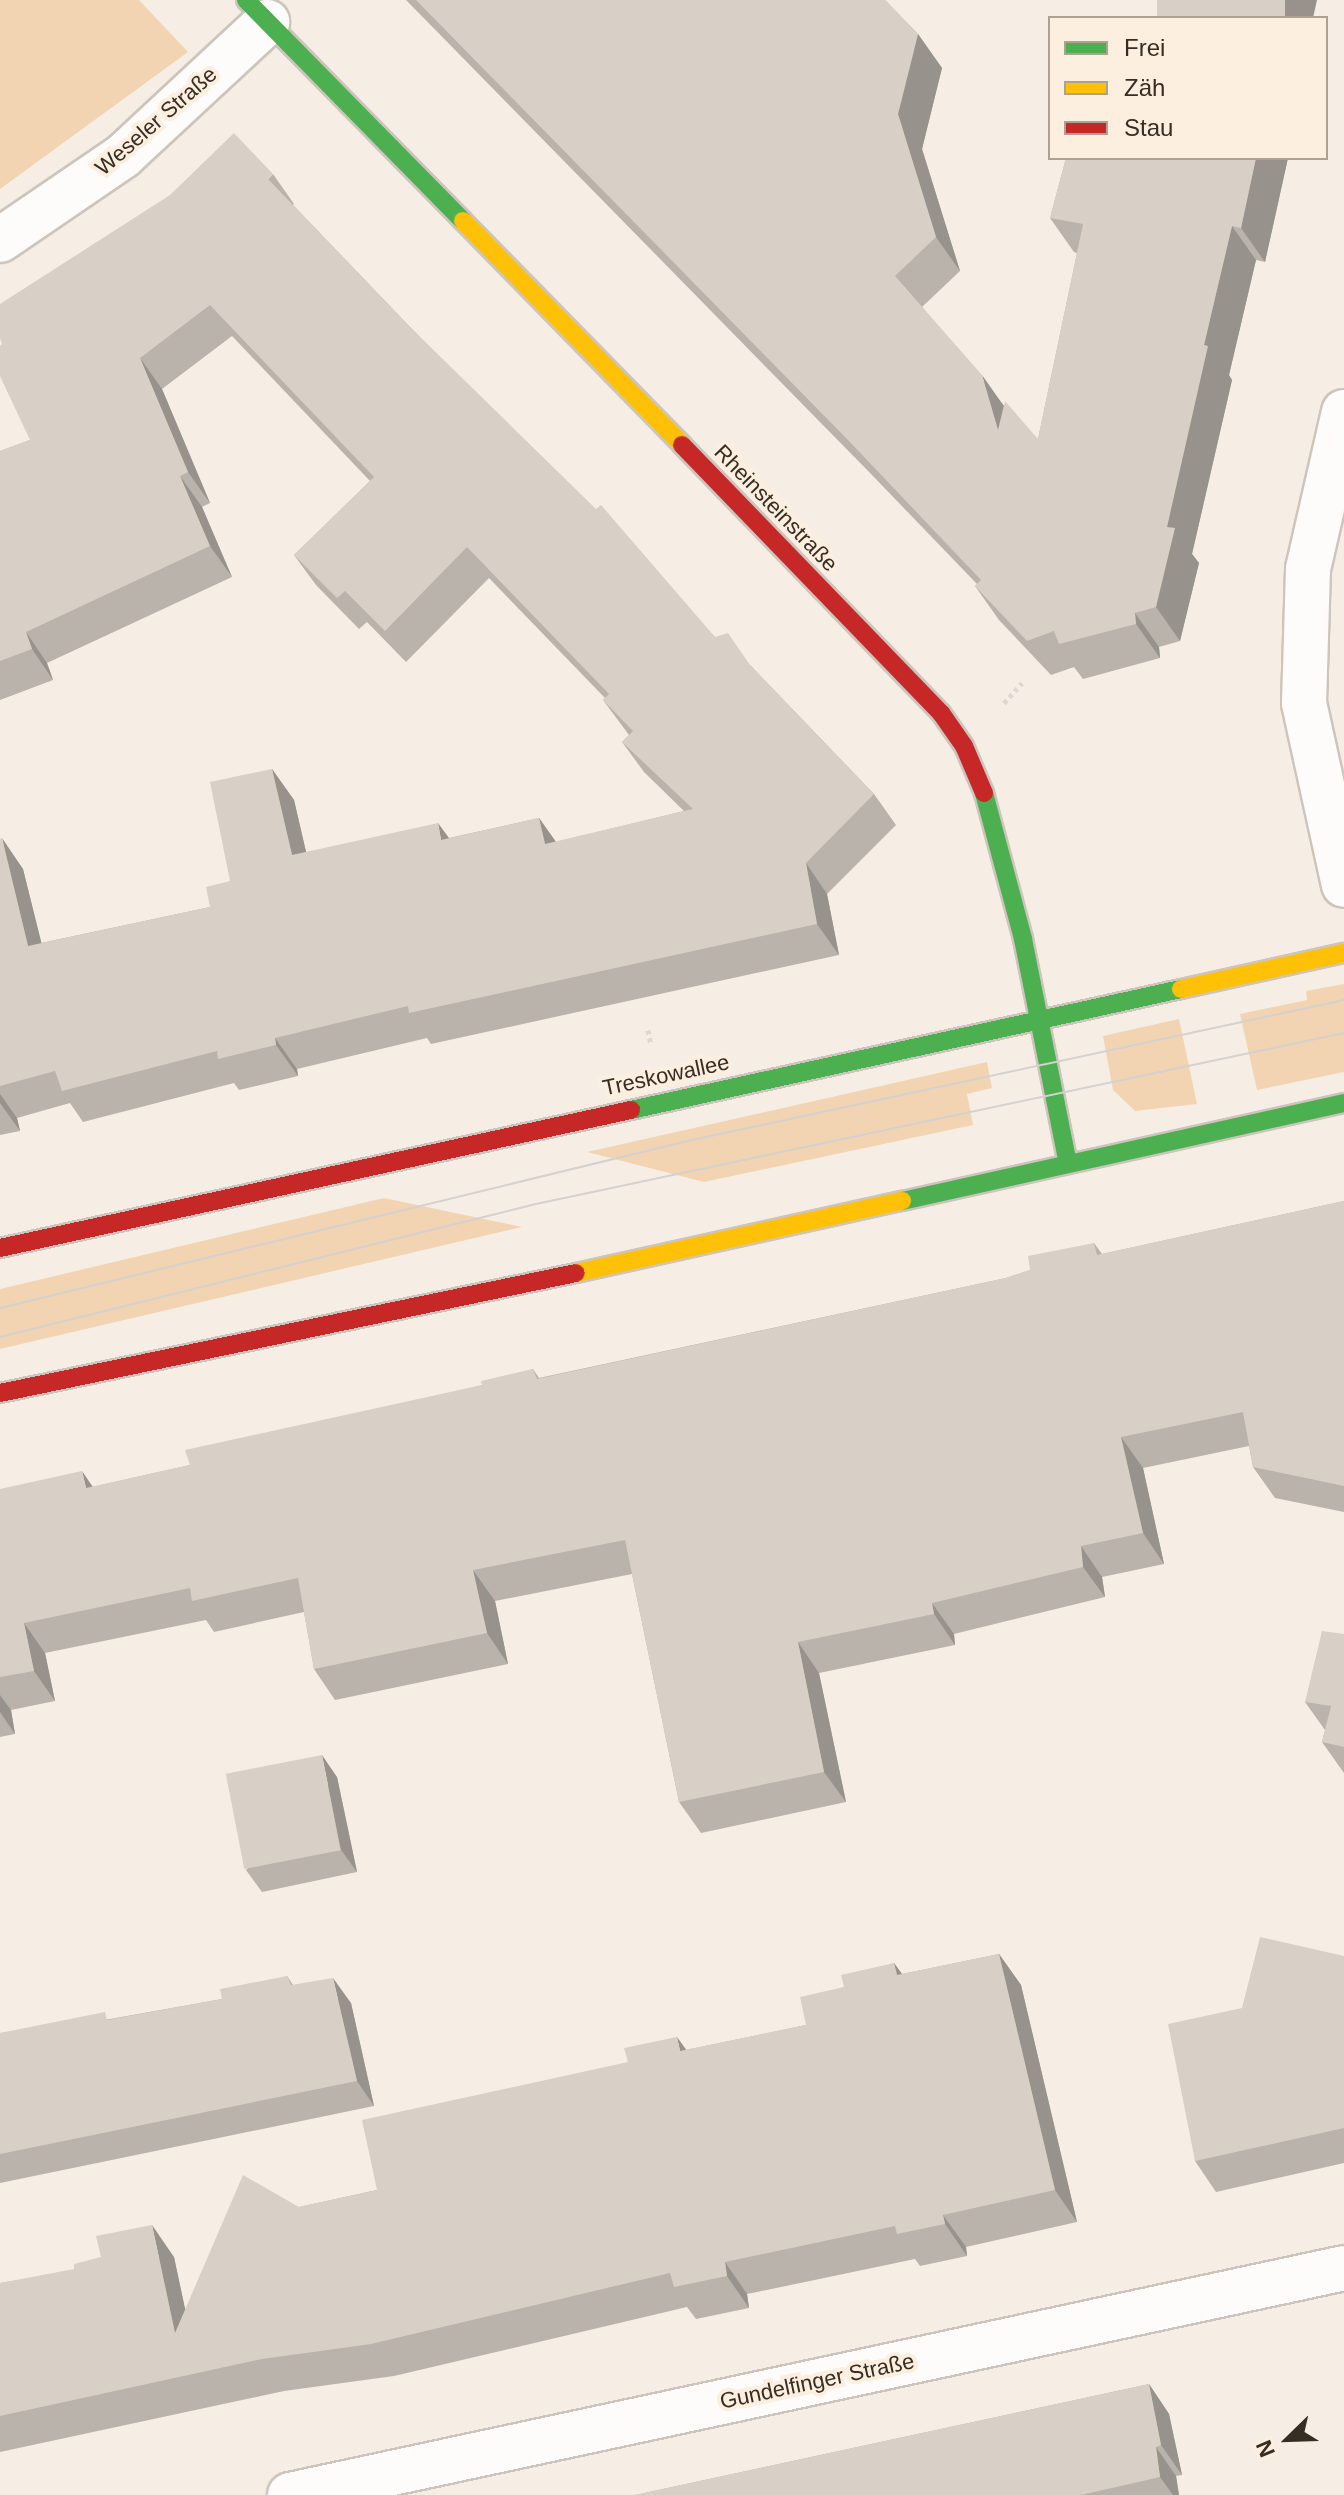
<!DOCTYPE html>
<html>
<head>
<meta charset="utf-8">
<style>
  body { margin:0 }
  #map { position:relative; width:1344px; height:2495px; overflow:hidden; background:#f6eee5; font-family:Arial,sans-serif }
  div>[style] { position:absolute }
  .green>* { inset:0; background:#f2d4b2 }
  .path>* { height:5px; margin-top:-2.5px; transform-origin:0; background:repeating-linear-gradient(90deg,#dbd8d5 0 4px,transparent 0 8px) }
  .roads { filter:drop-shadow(2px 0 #cdc5bd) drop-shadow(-2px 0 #cdc5bd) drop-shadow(0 2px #cdc5bd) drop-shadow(0 -2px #cdc5bd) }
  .street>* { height:44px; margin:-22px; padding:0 22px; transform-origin:22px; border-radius:22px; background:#fefcfb }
  .fast>* { height:18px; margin:-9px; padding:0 9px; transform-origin:9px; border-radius:9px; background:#4caf50 }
  .slow>* { height:18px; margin:-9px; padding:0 9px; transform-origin:9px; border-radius:9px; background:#ffc107 }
  .jam>* { height:18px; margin:-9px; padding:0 9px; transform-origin:9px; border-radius:9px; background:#c62828 }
  .tram>* { height:2px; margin:-1px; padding:0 1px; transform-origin:1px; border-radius:1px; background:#d4d1ce }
  .wall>* { inset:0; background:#bab3ab }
  .shaded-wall>* { inset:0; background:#97928b }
  .building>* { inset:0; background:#d8d0c7; transform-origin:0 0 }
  span { translate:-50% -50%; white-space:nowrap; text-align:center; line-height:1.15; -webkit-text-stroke:8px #fcefdf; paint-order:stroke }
  .street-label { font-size:22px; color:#362d23 }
  .legend { position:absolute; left:1048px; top:16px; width:280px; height:144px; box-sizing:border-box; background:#fcefdf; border:2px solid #ada194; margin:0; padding:10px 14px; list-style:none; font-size:24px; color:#362d23 }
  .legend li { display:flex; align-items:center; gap:16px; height:40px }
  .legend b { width:40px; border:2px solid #ada194 }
  .north { position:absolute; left:1248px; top:2399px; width:80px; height:80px; -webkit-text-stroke:6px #fcefdf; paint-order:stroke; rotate:247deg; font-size:22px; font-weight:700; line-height:32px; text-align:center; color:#362d23 }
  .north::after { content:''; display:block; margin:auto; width:28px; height:36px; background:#362d23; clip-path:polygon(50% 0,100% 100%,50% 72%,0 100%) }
</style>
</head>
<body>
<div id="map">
  <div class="green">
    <i style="clip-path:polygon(0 0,139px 0,188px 52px,0 189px)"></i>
    <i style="clip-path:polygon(1344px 984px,1344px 1072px,1257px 1090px,1240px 1014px,1307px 1000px,1306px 991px)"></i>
    <i style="clip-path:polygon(1179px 1019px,1197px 1104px,1135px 1111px,1113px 1090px,1103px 1036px)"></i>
    <i style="clip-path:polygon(987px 1062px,992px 1088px,967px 1094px,973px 1125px,704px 1182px,587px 1152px)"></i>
    <i style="clip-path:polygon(384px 1198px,522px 1227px,0 1349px,0 1289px)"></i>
  </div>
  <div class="path">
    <i style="left:1004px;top:703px;width:27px;rotate:-48deg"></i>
    <i style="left:648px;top:1030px;width:15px;rotate:79deg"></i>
  </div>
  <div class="roads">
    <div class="street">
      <i style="left:0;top:240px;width:149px;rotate:-34.3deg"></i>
      <i style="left:123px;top:156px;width:197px;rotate:-42.9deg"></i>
      <i style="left:1344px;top:412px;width:161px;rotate:102.9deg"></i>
      <i style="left:1308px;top:569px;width:134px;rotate:91.7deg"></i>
      <i style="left:1304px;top:703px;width:186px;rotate:77.6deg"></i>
      <i style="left:290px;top:2495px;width:1078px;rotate:-12.15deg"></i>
    </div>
    <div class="fast">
      <i style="left:246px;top:0;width:310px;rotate:45.5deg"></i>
      <i style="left:984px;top:793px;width:151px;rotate:75deg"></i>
      <i style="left:1023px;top:939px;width:229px;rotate:78.7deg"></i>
      <i style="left:631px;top:1110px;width:563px;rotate:-12.41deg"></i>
      <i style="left:902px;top:1201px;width:453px;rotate:-12.5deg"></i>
    </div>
    <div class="slow">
      <i style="left:463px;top:221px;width:313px;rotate:45.6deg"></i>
      <i style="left:1181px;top:989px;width:167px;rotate:-12.5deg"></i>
      <i style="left:576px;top:1273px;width:334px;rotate:-12.5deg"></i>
    </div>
    <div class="jam">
      <i style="left:682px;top:445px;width:373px;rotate:46deg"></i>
      <i style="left:941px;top:713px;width:40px;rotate:55.1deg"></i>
      <i style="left:964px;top:746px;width:51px;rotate:66.9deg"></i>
      <i style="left:0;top:1248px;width:646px;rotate:-12.34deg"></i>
      <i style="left:0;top:1393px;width:588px;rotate:-11.77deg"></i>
    </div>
  </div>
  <div class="tram">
    <i style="left:0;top:1308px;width:712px;rotate:-13.65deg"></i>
    <i style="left:692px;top:1140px;width:667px;rotate:-12.12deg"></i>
    <i style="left:0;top:1337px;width:552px;rotate:-13.94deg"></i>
    <i style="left:536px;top:1204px;width:826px;rotate:-11.95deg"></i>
  </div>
  <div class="wall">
    <i style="clip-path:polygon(406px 0,885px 0,918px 34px,942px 68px,922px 149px,960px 271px,922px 307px,1004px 406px,1038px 439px,1077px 253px,1074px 252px,1050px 218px,1066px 158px,1288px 158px,1265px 262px,1256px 260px,1229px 375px,1232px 380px,1192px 554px,1199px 563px,1180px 641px,1159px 647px,1160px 658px,1083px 679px,1074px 667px,1051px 675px,999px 620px,975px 586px,977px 584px,872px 475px)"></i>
    <i style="clip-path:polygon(273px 174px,294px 204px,293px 205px,412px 329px,715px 637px,752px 667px,874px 794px,896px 825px,827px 894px,839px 955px,431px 1044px,427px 1038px,297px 1069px,298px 1076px,239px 1090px,234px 1083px,83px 1122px,70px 1103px,17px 1118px,20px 1131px,0 1135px,0 839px,23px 869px,41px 943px,210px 907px,230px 881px,272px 769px,294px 800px,306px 852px,449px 838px,539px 818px,556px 842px,684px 811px,644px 772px,622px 742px,629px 735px,603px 700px,605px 698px,489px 578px,406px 662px,367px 622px,359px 629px,316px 585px,294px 555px,370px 481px,232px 336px,162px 389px,210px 503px,202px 507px,232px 577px,47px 663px,53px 680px,0 700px,0 451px,30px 440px)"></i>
    <i style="clip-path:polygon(1344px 1201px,1344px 1512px,1275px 1498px,1253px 1467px,1249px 1446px,1143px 1468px,1164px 1564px,1102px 1577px,1105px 1597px,954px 1634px,955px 1645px,819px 1673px,846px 1802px,701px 1833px,679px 1802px,632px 1574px,495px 1601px,508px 1664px,335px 1700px,314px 1669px,304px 1612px,214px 1632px,206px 1620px,45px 1653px,55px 1701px,11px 1710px,15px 1734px,0 1737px,0 1489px,92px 1487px,190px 1465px,482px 1385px,533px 1369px,539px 1378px,1006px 1278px,1030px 1270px,1094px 1243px,1102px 1254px)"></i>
    <i style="clip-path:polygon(1344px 1634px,1344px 1773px,1322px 1742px,1325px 1730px,1305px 1702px)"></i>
    <i style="clip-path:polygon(337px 1777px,357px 1872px,262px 1892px,246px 1870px)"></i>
    <i style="clip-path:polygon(999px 1954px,1021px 1985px,1077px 2222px,966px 2247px,967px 2256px,920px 2266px,915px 2259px,747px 2294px,749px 2308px,696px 2319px,687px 2307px,394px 2376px,284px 2391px,0 2452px,0 2283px,174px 2257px,185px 2309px,299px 2207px,377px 2190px,686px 2050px,806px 2025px,844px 1987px,894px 1963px,902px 1974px)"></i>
    <i style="clip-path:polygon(1344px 1956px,1344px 2163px,1216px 2192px,1195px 2161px,1242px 2008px)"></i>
    <i style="clip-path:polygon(287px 1976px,293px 1985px,351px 2003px,374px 2106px,0 2183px,0 2033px,110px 2019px,222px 1999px)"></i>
    <i style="clip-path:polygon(1149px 2384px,1169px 2414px,1182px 2475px,1176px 2476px,1179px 2495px,635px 2495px)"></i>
  </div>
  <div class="shaded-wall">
    <i style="clip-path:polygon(1285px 0,1317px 0,1313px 18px,1281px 18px)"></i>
    <i style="clip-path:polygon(918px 34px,942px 68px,922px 149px,960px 271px,936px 237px,898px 114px)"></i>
    <i style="clip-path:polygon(1256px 158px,1288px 158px,1265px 262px,1241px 228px)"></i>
    <i style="clip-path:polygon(1232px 226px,1256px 260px,1229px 375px,1232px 380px,1192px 554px,1199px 563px,1180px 641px,1156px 607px,1167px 527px,1204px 345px)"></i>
    <i style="clip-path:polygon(140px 358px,162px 389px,210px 503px,188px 472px)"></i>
    <i style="clip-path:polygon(982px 375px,1006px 409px,998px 430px)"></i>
    <i style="clip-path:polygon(180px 476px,202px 507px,232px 577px,210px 546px)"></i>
    <i style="clip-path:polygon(1135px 613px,1159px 647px,1160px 658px,1136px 624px)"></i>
    <i style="clip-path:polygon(26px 632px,47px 663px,53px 680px,32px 649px)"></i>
    <i style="clip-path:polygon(272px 769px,294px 800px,314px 886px,292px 855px)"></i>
    <i style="clip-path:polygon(539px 818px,561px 849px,545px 844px)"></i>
    <i style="clip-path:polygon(438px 823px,460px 853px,441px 840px)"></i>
    <i style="clip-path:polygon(2px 838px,23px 869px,50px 977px,28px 946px)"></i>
    <i style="clip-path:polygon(806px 863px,827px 894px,839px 955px,817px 924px)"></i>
    <i style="clip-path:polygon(275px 1038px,297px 1069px,298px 1076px,276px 1045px)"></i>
    <i style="clip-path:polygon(0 1094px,17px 1118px,20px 1131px,0 1103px)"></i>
    <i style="clip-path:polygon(1121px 1437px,1143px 1468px,1164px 1564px,1143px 1533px)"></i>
    <i style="clip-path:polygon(82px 1471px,103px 1502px,86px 1488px)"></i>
    <i style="clip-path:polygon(1081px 1546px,1102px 1577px,1105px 1597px,1083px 1567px)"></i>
    <i style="clip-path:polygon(473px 1570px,495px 1601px,508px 1664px,487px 1633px)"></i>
    <i style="clip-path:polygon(932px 1603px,954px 1634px,955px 1645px,934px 1614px)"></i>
    <i style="clip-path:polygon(24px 1623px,45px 1653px,55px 1701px,34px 1671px)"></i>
    <i style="clip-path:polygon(798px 1642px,819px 1673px,846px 1802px,824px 1772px)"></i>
    <i style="clip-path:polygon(0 1695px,11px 1710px,15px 1734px,0 1712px)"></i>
    <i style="clip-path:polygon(322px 1755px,337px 1777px,357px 1872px,341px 1850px)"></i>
    <i style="clip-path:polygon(999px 1954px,1021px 1985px,1077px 2222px,1055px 2190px)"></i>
    <i style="clip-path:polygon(894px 1963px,917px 1995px,897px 1975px)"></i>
    <i style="clip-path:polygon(333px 1978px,351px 2003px,374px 2106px,357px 2081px)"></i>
    <i style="clip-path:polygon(677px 2037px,700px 2069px,680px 2051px)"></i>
    <i style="clip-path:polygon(943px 2215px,966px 2247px,967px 2256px,945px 2224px)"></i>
    <i style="clip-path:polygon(152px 2225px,174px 2257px,197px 2365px,175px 2333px)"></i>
    <i style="clip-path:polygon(725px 2262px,747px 2294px,749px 2308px,727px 2276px)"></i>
    <i style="clip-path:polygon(1149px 2384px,1169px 2414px,1182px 2475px,1161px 2445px)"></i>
    <i style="clip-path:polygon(1156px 2447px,1176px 2476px,1179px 2495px,1173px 2495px,1160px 2477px)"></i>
  </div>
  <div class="building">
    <i style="clip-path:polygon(416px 0,885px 0,918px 34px,898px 114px,936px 237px,895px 276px,982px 375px,998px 430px,1005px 401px,1038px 439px,1083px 224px,1050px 218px,1066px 158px,1256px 158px,1241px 228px,1232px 226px,1204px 345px,1208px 346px,1167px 527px,1175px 528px,1156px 607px,1135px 613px,1136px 624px,1059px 644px,1054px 631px,1027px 641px,975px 586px,981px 580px,848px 440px)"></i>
    <i style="left:1157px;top:0;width:128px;height:18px"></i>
    <i style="clip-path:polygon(234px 133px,273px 174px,268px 179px,412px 329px,596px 509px,601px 505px,715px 637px,728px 633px,750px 665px,874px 794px,806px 863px,817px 924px,409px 1013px,408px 1006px,275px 1038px,276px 1045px,218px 1059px,217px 1051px,62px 1091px,55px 1071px,0 1086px,0 839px,2px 838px,28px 946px,210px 907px,206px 887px,230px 881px,210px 782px,272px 769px,292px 855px,438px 823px,441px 840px,539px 818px,545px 844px,693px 809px,622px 742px,633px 731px,603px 700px,609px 694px,467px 547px,385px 631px,345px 591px,337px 598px,294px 555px,374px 477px,210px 305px,140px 358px,188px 472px,180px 476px,210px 546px,26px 632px,32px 649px,0 661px,0 451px,30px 440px,0 376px,0 346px,2px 344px,0 338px,0 304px,170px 195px)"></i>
    <i style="clip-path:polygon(1344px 1201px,1344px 1486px,1253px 1467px,1243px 1412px,1121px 1437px,1143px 1533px,1081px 1546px,1083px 1567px,932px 1603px,934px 1614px,798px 1642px,824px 1772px,679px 1802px,625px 1540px,473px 1570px,487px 1633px,314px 1669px,298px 1578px,192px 1601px,190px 1588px,24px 1623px,34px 1671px,0 1677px,0 1489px,82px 1471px,86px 1488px,190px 1465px,185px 1450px,482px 1385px,481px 1381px,533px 1369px,537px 1379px,1006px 1278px,1030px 1270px,1028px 1256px,1094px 1243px,1097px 1255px)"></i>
    <i style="clip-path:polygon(1322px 1631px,1344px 1634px,1344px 1747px,1322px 1742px,1331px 1706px,1305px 1702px)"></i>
    <i style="left:322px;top:1755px;width:97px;height:98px;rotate:79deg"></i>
    <i style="clip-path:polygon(1260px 1937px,1344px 1956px,1344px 2128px,1195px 2161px,1168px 2024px,1242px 2008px)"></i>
    <i style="clip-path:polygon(999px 1954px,1055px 2190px,943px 2215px,945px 2224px,897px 2234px,895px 2226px,725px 2262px,727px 2276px,674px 2287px,670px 2273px,371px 2344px,262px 2359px,0 2416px,0 2283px,74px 2269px,74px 2264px,101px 2257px,96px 2236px,152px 2225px,175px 2333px,243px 2175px,299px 2207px,377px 2190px,362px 2120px,628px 2062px,624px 2048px,677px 2037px,680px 2051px,806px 2025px,800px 1997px,844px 1987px,841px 1975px,894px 1963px,897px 1975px)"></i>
    <i style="clip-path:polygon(287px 1976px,291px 1985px,333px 1978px,357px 2081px,0 2154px,0 2033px,105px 2012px,107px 2020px,222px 1999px,220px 1989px)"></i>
    <i style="clip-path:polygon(1149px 2384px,1161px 2445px,1156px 2447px,1160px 2477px,1081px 2495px,635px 2495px)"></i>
  </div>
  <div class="street-label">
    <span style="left:156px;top:121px;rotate:-41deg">Weseler Straße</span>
    <span style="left:776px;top:508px;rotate:46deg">Rheinsteinstraße</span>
    <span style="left:666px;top:1075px;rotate:-12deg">Treskowallee</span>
    <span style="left:817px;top:2381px;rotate:-12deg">Gundelfinger Straße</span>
  </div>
  <ul class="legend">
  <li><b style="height:10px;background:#4caf50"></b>Frei</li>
  <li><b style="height:10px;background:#ffc107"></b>Zäh</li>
  <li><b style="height:10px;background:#c62828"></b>Stau</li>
  </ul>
  <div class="north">N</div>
</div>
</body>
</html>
